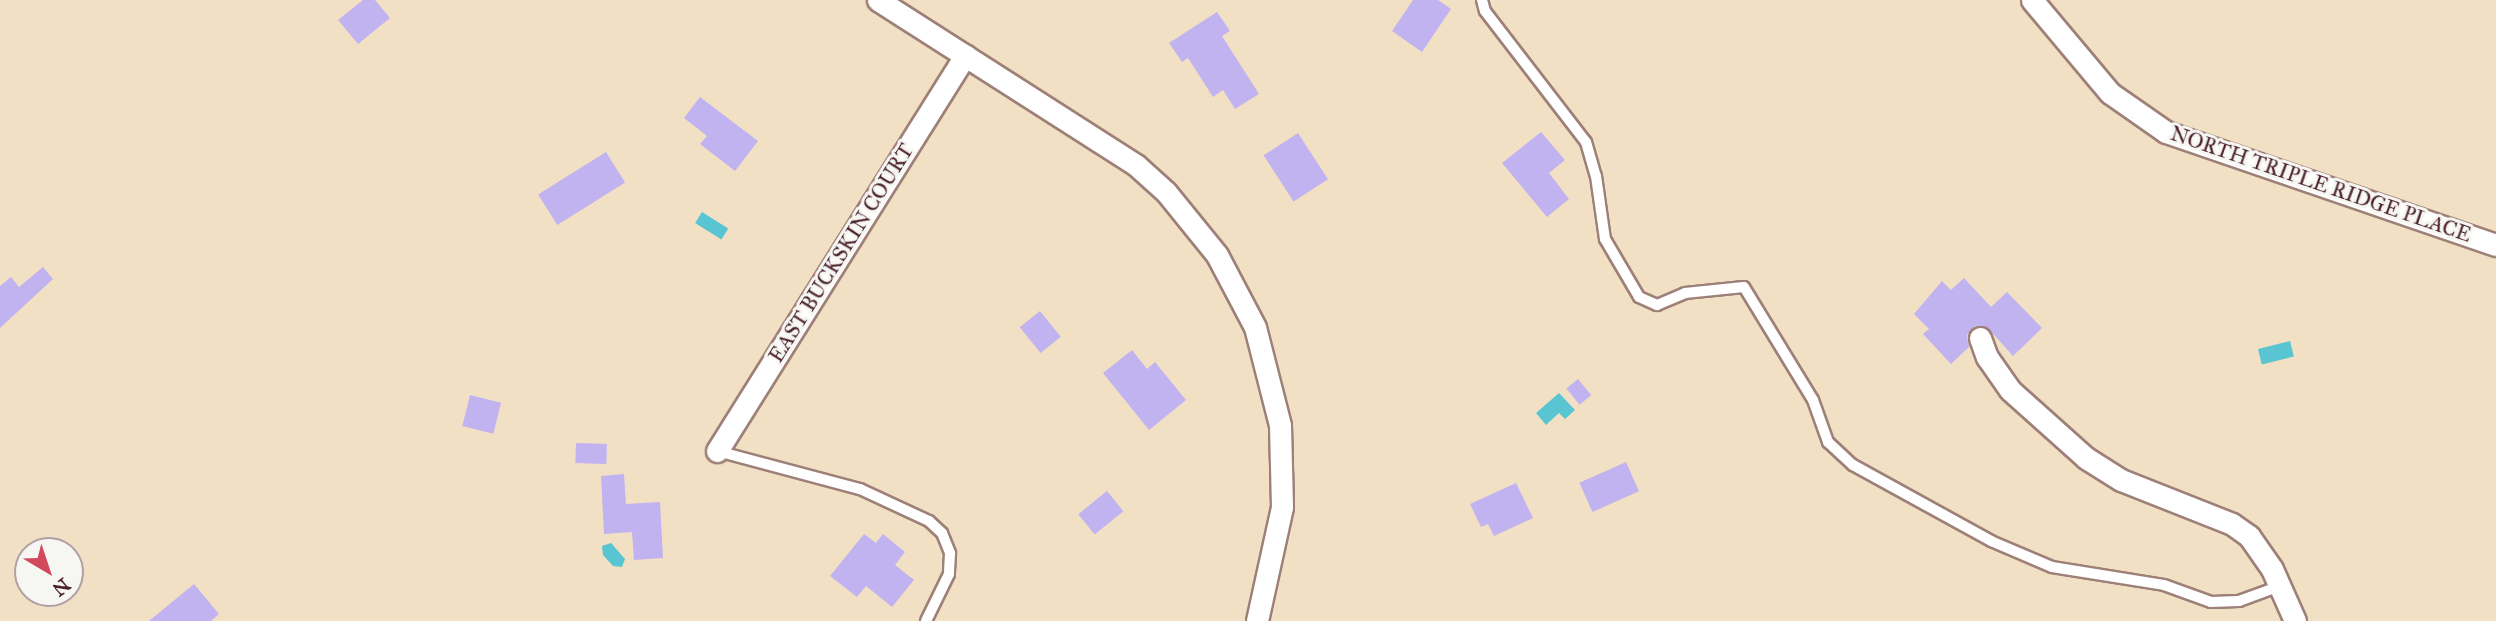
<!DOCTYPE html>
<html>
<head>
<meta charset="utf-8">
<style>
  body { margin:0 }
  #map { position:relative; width:2496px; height:621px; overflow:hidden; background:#f2e0c5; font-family:"IM FELL Great Primer",serif }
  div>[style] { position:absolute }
  .water>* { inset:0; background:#59c5d2; transform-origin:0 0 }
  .building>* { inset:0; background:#c1b2f0; transform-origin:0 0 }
  .roads { filter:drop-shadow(2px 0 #9e8078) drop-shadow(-2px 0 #9e8078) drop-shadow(0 2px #9e8078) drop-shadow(0 -2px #9e8078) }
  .lane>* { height:10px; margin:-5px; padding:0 5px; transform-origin:5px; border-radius:5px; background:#fff }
  .street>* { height:21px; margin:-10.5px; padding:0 10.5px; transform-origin:10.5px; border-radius:10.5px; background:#fff }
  span { translate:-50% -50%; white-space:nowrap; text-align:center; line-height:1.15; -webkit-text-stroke:6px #f6f6f2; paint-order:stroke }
  .street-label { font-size:21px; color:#4a1f2b }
  .north { position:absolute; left:14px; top:537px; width:70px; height:70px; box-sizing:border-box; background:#f6f6f2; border:2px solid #b1a0a2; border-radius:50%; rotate:141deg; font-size:19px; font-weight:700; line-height:28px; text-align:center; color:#4a1f2b }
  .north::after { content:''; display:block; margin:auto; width:24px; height:32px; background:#d1495b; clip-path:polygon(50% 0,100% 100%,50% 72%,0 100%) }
</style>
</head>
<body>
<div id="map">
  <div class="water">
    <i style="left:702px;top:212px;width:31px;height:13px;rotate:32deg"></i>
    <i style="left:2290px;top:341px;width:16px;height:33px;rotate:76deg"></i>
    <i style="clip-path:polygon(1559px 393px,1575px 410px,1565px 419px,1559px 413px,1546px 425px,1536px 413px)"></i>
    <i style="clip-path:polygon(611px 543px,625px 559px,622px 567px,613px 566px,603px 555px,602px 546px)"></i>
  </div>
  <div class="building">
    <i style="clip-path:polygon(363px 0,375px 0,390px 18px,358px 44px,338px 20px)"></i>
    <i style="clip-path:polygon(1413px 0,1438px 0,1451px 9px,1422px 52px,1392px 31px)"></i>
    <i style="clip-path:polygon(1217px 12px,1230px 31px,1222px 36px,1259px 94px,1235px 109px,1223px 90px,1213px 97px,1188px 58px,1182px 62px,1169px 43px)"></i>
    <i style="clip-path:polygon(700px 97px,758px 141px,735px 171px,700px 144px,707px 136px,684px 118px)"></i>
    <i style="clip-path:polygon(1541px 132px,1565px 160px,1549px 173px,1569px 199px,1547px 217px,1502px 163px)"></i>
    <i style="left:1298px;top:133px;width:55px;height:41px;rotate:57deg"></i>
    <i style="left:606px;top:152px;width:36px;height:80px;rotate:58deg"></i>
    <i style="clip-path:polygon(43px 267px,53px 279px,0 328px,0 286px,11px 277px,19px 287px)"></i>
    <i style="clip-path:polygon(1964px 278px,1991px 307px,2007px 292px,2042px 328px,2013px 356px,1988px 328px,1975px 326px,1967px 335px,1969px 347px,1951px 364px,1923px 334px,1929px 329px,1914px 314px,1942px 281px,1951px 290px)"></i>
    <i style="left:1040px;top:311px;width:33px;height:26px;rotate:51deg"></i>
    <i style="clip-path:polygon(1132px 350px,1147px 369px,1155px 362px,1186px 400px,1149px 430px,1103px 373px)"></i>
    <i style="left:1578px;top:379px;width:21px;height:15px;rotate:51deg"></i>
    <i style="left:470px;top:395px;width:32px;height:32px;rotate:14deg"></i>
    <i style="left:576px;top:443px;width:31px;height:20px;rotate:2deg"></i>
    <i style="left:1626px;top:462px;width:32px;height:51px;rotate:66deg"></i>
    <i style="clip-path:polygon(624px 474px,626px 504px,660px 502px,663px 558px,634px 560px,632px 532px,604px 534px,601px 476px)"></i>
    <i style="clip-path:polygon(1516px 483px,1533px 518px,1494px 536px,1488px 524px,1481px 527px,1470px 504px)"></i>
    <i style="left:1107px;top:491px;width:26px;height:37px;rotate:51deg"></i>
    <i style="clip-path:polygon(864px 534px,876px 543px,883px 534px,905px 552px,895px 565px,914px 580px,892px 607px,866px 586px,857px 597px,830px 576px)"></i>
    <i style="clip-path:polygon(194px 584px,219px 614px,211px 621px,149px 621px)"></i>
  </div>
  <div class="roads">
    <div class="lane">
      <i style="left:1482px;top:0;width:11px;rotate:75deg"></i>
      <i style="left:1485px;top:11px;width:165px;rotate:52.4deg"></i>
      <i style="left:1586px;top:142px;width:35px;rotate:74deg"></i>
      <i style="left:1596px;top:176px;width:64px;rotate:81.9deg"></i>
      <i style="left:1605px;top:239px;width:67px;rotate:59.6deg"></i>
      <i style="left:1639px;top:297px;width:20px;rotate:24deg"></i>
      <i style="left:1657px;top:305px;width:30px;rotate:-23deg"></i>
      <i style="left:1685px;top:293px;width:59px;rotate:-5.8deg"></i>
      <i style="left:1744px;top:287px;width:132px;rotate:58.6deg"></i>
      <i style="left:1813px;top:400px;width:45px;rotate:70.3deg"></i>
      <i style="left:1828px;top:442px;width:34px;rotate:43deg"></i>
      <i style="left:1853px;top:465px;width:158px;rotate:28.8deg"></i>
      <i style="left:1991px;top:541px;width:66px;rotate:23.1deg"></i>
      <i style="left:2052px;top:567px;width:113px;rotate:9.1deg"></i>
      <i style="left:2164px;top:585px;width:50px;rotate:19.9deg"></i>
      <i style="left:2211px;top:602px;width:28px;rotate:-2deg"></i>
      <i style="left:2239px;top:601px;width:44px;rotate:-20.1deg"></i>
      <i style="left:717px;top:451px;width:148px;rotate:14.9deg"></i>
      <i style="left:860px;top:489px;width:76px;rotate:24.9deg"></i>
      <i style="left:929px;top:521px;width:18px;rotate:43deg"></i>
      <i style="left:942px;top:533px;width:22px;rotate:68deg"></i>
      <i style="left:950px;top:553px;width:21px;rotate:93deg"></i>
      <i style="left:949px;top:574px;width:52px;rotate:116.1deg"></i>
    </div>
    <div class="street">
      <i style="left:878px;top:0;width:306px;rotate:32.6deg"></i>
      <i style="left:1136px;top:165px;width:40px;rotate:42deg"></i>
      <i style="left:1166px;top:192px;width:81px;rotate:51deg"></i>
      <i style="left:1217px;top:255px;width:81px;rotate:62.2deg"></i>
      <i style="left:1255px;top:327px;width:101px;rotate:75.7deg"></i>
      <i style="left:1280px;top:425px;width:82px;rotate:88.6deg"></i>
      <i style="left:1282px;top:507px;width:117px;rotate:102.4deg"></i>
      <i style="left:2032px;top:0;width:121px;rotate:50deg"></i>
      <i style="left:2110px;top:93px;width:68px;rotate:34.9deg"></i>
      <i style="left:2166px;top:132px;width:349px;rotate:18.9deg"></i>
      <i style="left:1980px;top:338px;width:20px;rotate:70deg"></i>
      <i style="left:1987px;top:357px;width:40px;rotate:55.1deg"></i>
      <i style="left:2010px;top:390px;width:102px;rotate:41.8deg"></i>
      <i style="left:2086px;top:458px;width:41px;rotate:32.2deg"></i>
      <i style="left:2121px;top:480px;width:119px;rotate:21.6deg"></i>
      <i style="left:2232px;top:524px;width:21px;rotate:35deg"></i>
      <i style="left:2249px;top:536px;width:40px;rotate:55.1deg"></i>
      <i style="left:2272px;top:569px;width:57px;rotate:66.1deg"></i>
      <i style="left:717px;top:451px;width:467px;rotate:-57.9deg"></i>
    </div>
  </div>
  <div class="street-label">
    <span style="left:2321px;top:184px;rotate:19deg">NORTH TRIPLE RIDGE PLACE</span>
    <span style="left:841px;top:253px;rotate:-58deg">EAST BUCKSKIN COURT</span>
  </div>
  <div class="north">N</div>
</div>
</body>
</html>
